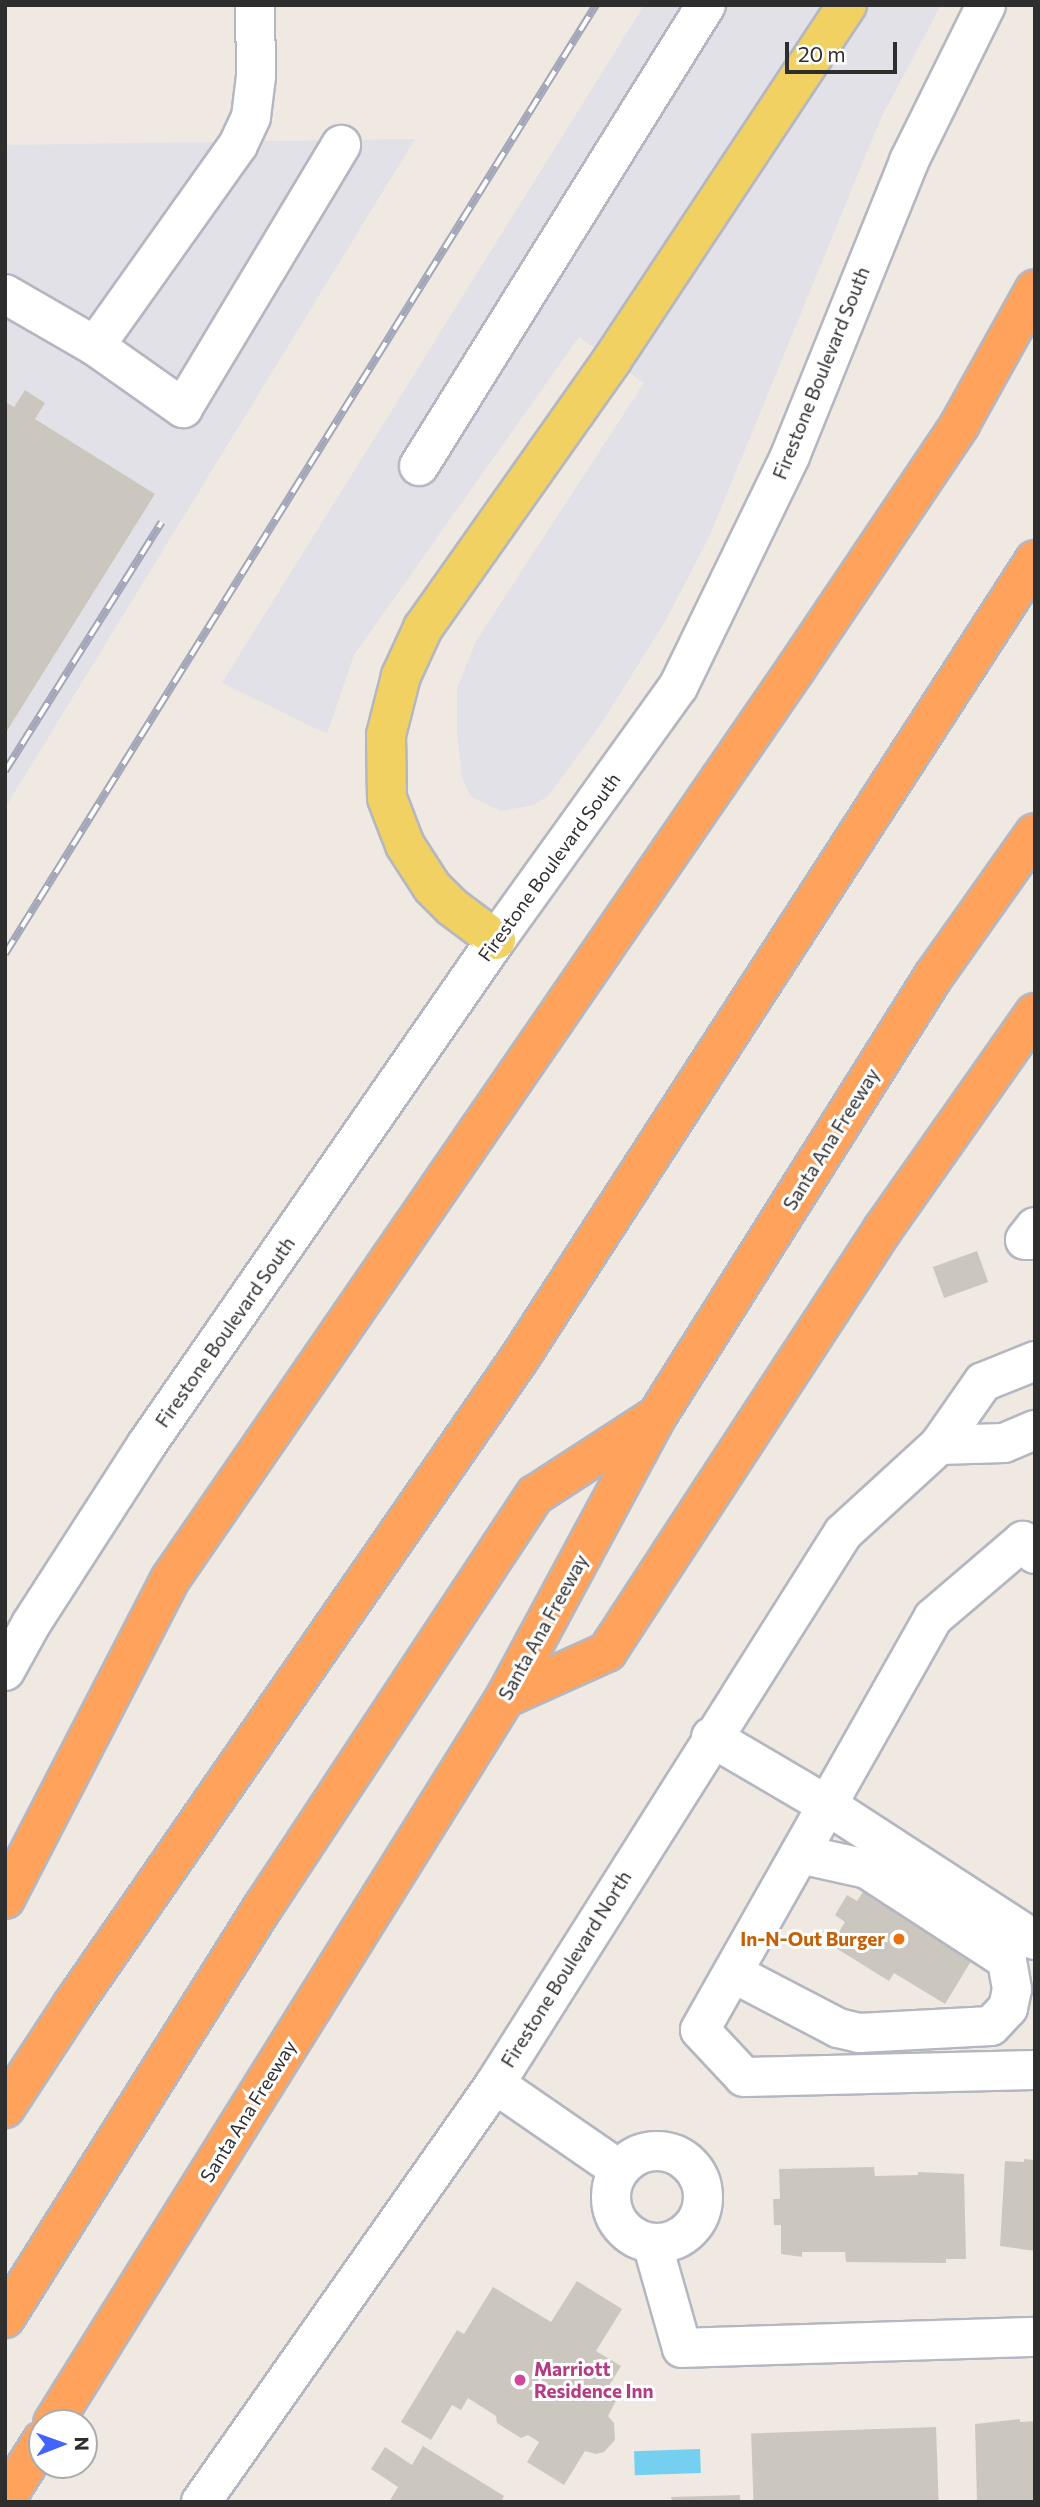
<!DOCTYPE html>
<html>
<head>
<meta charset="utf-8">
<style>
  body { margin:0 }
  #map { position:relative; width:1040px; height:2507px; overflow:hidden; background:#efe9e1; font-family:Commissioner,sans-serif }
  div>[style] { position:absolute }
  .industrial>* { inset:0; background:#e3e1e8 }
  .water>* { inset:0; background:#75cff0; transform-origin:0 0 }
  .building>* { inset:0; background:#cbc7bf; transform-origin:0 0 }
  .roads { filter:drop-shadow(2px 0 #b4b7c1) drop-shadow(-2px 0 #b4b7c1) drop-shadow(0 2px #b4b7c1) drop-shadow(0 -2px #b4b7c1) }
  .minor>* { height:38px; margin:-19px; padding:0 19px; transform-origin:19px; border-radius:19px; background:#fff }
  .minor>.ring { margin:-19px; padding:0; box-sizing:content-box; background:none; border:38px solid #fff; border-radius:50% }
  .major>* { height:38px; margin:-19px; padding:0 19px; transform-origin:19px; border-radius:19px; background:#f2d163 }
  .highway>* { height:38px; margin:-19px; padding:0 19px; transform-origin:19px; border-radius:19px; background:#ffa35c }
  .rail>* { height:8px; margin-top:-4px; transform-origin:0; background:repeating-linear-gradient(90deg,#fff 0 16px,#a3a6b8 0 32px); box-sizing:border-box; border-block:2px solid #a3a6b8 }
  .dots>* { width:19px; height:19px; translate:-50% -50%; box-sizing:border-box; border:4px solid #fff; border-radius:50% }
  span { translate:-50% -50%; white-space:nowrap; text-align:center; line-height:1.15; -webkit-text-stroke:6px #fff; paint-order:stroke }
  .street-label { font-size:19px; color:#2e2e2e }
  .food-label { font-size:19px; color:#c56008; font-weight:700 }
  .right { translate:-100% -50%; text-align:right }
  .hotel-label { font-size:19px; color:#b23c85; font-weight:700 }
  .left { translate:0 -50%; text-align:left }
  .frame { position:absolute; inset:0; border:7px solid #2e2e2e; pointer-events:none }
  .north { position:absolute; left:28px; top:2409px; width:70px; height:70px; box-sizing:border-box; background:#fff; border:2px solid #ababab; border-radius:50%; rotate:89deg; font-size:19px; font-weight:700; line-height:28px; text-align:center; color:#2e2e2e }
  .north::after { content:''; display:block; margin:auto; width:24px; height:32px; background:#4264fb; clip-path:polygon(50% 0,100% 100%,50% 72%,0 100%) }
  .scale { position:absolute; left:785px; top:42px; width:112px; height:32px; box-sizing:border-box; border:4px solid #2e2e2e; border-top:0; padding-left:9px; font-size:21px; line-height:24px; white-space:nowrap; color:#2e2e2e; -webkit-text-stroke:5px #fff; paint-order:stroke }
</style>
</head>
<body>
<div id="map">
  <div class="industrial">
    <i style="clip-path:polygon(644px 5px,941px 5px,881px 118px,710px 535px,666px 620px,603px 721px,549px 795px,534px 805px,501px 811px,470px 796px,462px 777px,457px 731px,457px 689px,476px 641px,644px 383px,579px 337px,354px 655px,327px 734px,222px 683px)"></i>
    <i style="clip-path:polygon(415px 139px,5px 808px,5px 145px)"></i>
  </div>
  <div class="water">
    <i style="left:700px;top:2449px;width:24px;height:66px;rotate:88deg"></i>
  </div>
  <div class="building">
    <i style="clip-path:polygon(25px 390px,45px 403px,35px 419px,155px 494px,5px 734px,5px 402px,14px 407px)"></i>
    <i style="left:977px;top:1251px;width:33px;height:47px;rotate:70deg"></i>
    <i style="clip-path:polygon(871px 1880px,979px 1948px,945px 2004px,894px 1973px,889px 1981px,831px 1945px,845px 1922px,835px 1915px,847px 1895px,857px 1901px)"></i>
    <i style="clip-path:polygon(1024px 2159px,1035px 2160px,1035px 2251px,1000px 2246px,1005px 2161px,1024px 2162px)"></i>
    <i style="clip-path:polygon(874px 2167px,875px 2176px,918px 2175px,918px 2172px,964px 2174px,966px 2259px,946px 2259px,946px 2263px,846px 2262px,845px 2252px,802px 2252px,802px 2257px,781px 2254px,781px 2225px,774px 2225px,773px 2199px,780px 2199px,779px 2169px)"></i>
    <i style="clip-path:polygon(577px 2281px,622px 2309px,596px 2351px,621px 2366px,604px 2394px,616px 2401px,608px 2416px,614px 2423px,615px 2440px,604px 2452px,596px 2454px,585px 2451px,564px 2485px,527px 2462px,539px 2442px,528px 2435px,521px 2438px,497px 2423px,496px 2416px,468px 2398px,461px 2410px,452px 2405px,431px 2440px,401px 2422px,457px 2330px,464px 2334px,493px 2287px,551px 2322px)"></i>
    <i style="clip-path:polygon(1020px 2419px,1020px 2422px,1035px 2421px,1035px 2502px,977px 2502px,975px 2424px)"></i>
    <i style="left:936px;top:2427px;width:75px;height:185px;rotate:88deg"></i>
    <i style="clip-path:polygon(423px 2446px,504px 2496px,501px 2502px,389px 2502px,398px 2487px,371px 2469px,385px 2447px,412px 2465px)"></i>
    <i style="clip-path:polygon(740px 2495px,740px 2502px,672px 2502px,671px 2497px)"></i>
  </div>
  <div class="roads">
    <div class="minor">
      <i style="left:5px;top:294px;width:104px;rotate:30deg"></i>
      <i style="left:95px;top:346px;width:247px;rotate:-54.6deg"></i>
      <i style="left:238px;top:145px;width:31px;rotate:-65deg"></i>
      <i style="left:251px;top:117px;width:41px;rotate:-83deg"></i>
      <i style="left:256px;top:76px;width:71px;rotate:-90.8deg"></i>
      <i style="left:95px;top:346px;width:108px;rotate:35.2deg"></i>
      <i style="left:183px;top:408px;width:307px;rotate:-59deg"></i>
      <i style="left:419px;top:466px;width:543px;rotate:-58.1deg"></i>
      <i style="left:1035px;top:1227px;width:16px;rotate:128deg"></i>
      <i style="left:1025px;top:1240px;width:10px"></i>
      <i style="left:939px;top:1445px;width:65px;rotate:-1.8deg"></i>
      <i style="left:1004px;top:1443px;width:34px;rotate:-23deg"></i>
      <i style="left:1035px;top:1554px;width:18px;rotate:-133deg"></i>
      <i style="left:1023px;top:1541px;width:118px;rotate:139.5deg"></i>
      <i style="left:933px;top:1618px;width:473px;rotate:119.5deg"></i>
      <i style="left:700px;top:2030px;width:64px;rotate:46.9deg"></i>
      <i style="left:744px;top:2077px;width:291px;rotate:-1.4deg"></i>
      <i style="left:5px;top:1671px;width:54px;rotate:-61deg"></i>
      <i style="left:31px;top:1624px;width:214px;rotate:-57.2deg"></i>
      <i style="left:147px;top:1444px;width:613px;rotate:-55.3deg"></i>
      <i style="left:496px;top:940px;width:312px;rotate:-54.3deg"></i>
      <i style="left:678px;top:687px;width:257px;rotate:-64.1deg"></i>
      <i style="left:790px;top:456px;width:318px;rotate:-68deg"></i>
      <i style="left:909px;top:161px;width:174px;rotate:-63.7deg"></i>
      <i style="left:711px;top:1737px;width:134px;rotate:30.4deg"></i>
      <i style="left:827px;top:1805px;width:248px;rotate:33deg"></i>
      <i style="left:733px;top:1973px;width:119px;rotate:27.6deg"></i>
      <i style="left:838px;top:2028px;width:22px;rotate:13deg"></i>
      <i style="left:859px;top:2033px;width:132px;rotate:-3deg"></i>
      <i style="left:991px;top:2026px;width:25px;rotate:-47deg"></i>
      <i style="left:1008px;top:2008px;width:19px;rotate:-78deg"></i>
      <i style="left:1012px;top:1989px;width:29px;rotate:-100deg"></i>
      <i style="left:1007px;top:1960px;width:167px;rotate:-147deg"></i>
      <i style="left:867px;top:1869px;width:69px;rotate:-167.4deg"></i>
      <i style="left:495px;top:2084px;width:150px;rotate:34.6deg"></i>
      <i class="ring" style="left:611px;top:2151px;width:54px;height:54px"></i>
      <i style="left:652px;top:2243px;width:109px;rotate:74.1deg"></i>
      <i style="left:682px;top:2348px;width:353px;rotate:-1.8deg"></i>
      <i style="left:201px;top:2502px;width:511px;rotate:-54.88deg"></i>
      <i style="left:495px;top:2084px;width:652px;rotate:-57.72deg"></i>
      <i style="left:843px;top:1533px;width:130px;rotate:-42.5deg"></i>
      <i style="left:939px;top:1445px;width:77px;rotate:-55.1deg"></i>
      <i style="left:983px;top:1382px;width:56px;rotate:-22deg"></i>
    </div>
    <div class="major">
      <i style="left:496px;top:940px;width:55px;rotate:-143.1deg"></i>
      <i style="left:452px;top:907px;width:28px;rotate:-135deg"></i>
      <i style="left:432px;top:887px;width:50px;rotate:-122.7deg"></i>
      <i style="left:405px;top:845px;width:50px;rotate:-111deg"></i>
      <i style="left:387px;top:798px;width:63px;rotate:-90.9deg"></i>
      <i style="left:386px;top:735px;width:61px;rotate:-75.7deg"></i>
      <i style="left:401px;top:676px;width:53px;rotate:-65.4deg"></i>
      <i style="left:423px;top:628px;width:328px;rotate:-54.8deg"></i>
      <i style="left:612px;top:360px;width:426px;rotate:-56.5deg"></i>
    </div>
    <div class="highway">
      <i style="left:505px;top:1698px;width:112px;rotate:-24.3deg"></i>
      <i style="left:607px;top:1652px;width:505px;rotate:-56.88deg"></i>
      <i style="left:883px;top:1229px;width:264px;rotate:-54.9deg"></i>
      <i style="left:5px;top:1899px;width:361px;rotate:-62.7deg"></i>
      <i style="left:171px;top:1578px;width:1105px;rotate:-55.5deg"></i>
      <i style="left:797px;top:667px;width:293px;rotate:-56.1deg"></i>
      <i style="left:960px;top:424px;width:154px;rotate:-60.9deg"></i>
      <i style="left:5px;top:2108px;width:124px;rotate:-56.8deg"></i>
      <i style="left:73px;top:2004px;width:784px;rotate:-55.34deg"></i>
      <i style="left:519px;top:1359px;width:951px;rotate:-57.15deg"></i>
      <i style="left:5px;top:2318px;width:485px;rotate:-57.9deg"></i>
      <i style="left:263px;top:1907px;width:494px;rotate:-56.6deg"></i>
      <i style="left:535px;top:1495px;width:140px;rotate:-33deg"></i>
      <i style="left:53px;top:2423px;width:854px;rotate:-58.06deg"></i>
      <i style="left:505px;top:1698px;width:320px;rotate:-61.7deg"></i>
      <i style="left:657px;top:1416px;width:519px;rotate:-57.84deg"></i>
      <i style="left:933px;top:977px;width:176px;rotate:-54.7deg"></i>
      <i style="left:5px;top:2500px;width:70px;rotate:-57.9deg"></i>
    </div>
  </div>
  <div class="rail">
    <i style="left:5px;top:771px;width:294px;rotate:-57.8deg"></i>
    <i style="left:5px;top:954px;width:1118px;rotate:-58.09deg"></i>
  </div>
  <div class="dots">
    <i style="left:899px;top:1939px;background:#e8710a"></i>
    <i style="left:520px;top:2380px;background:#d1479c"></i>
  </div>
  <div class="street-label">
    <span style="left:821px;top:373px;rotate:-68deg">Firestone Boulevard South</span>
    <span style="left:549px;top:867px;rotate:-54deg">Firestone Boulevard South</span>
    <span style="left:831px;top:1139px;rotate:-58deg">Santa Ana Freeway</span>
    <span style="left:225px;top:1332px;rotate:-55deg">Firestone Boulevard South</span>
    <span style="left:543px;top:1627px;rotate:-61deg">Santa Ana Freeway</span>
    <span style="left:566px;top:1969px;rotate:-58deg">Firestone Boulevard North</span>
    <span style="left:248px;top:2111px;rotate:-58deg">Santa Ana Freeway</span>
  </div>
  <div class="food-label">
    <span class="right" style="left:885px;top:1939px">In-N-Out Burger</span>
  </div>
  <div class="hotel-label">
    <span class="left" style="left:534px;top:2380px">Marriott<br>Residence Inn</span>
  </div>
  <div class="frame"></div>
  <div class="north">N</div>
  <div class="scale">20 m</div>
</div>
</body>
</html>
